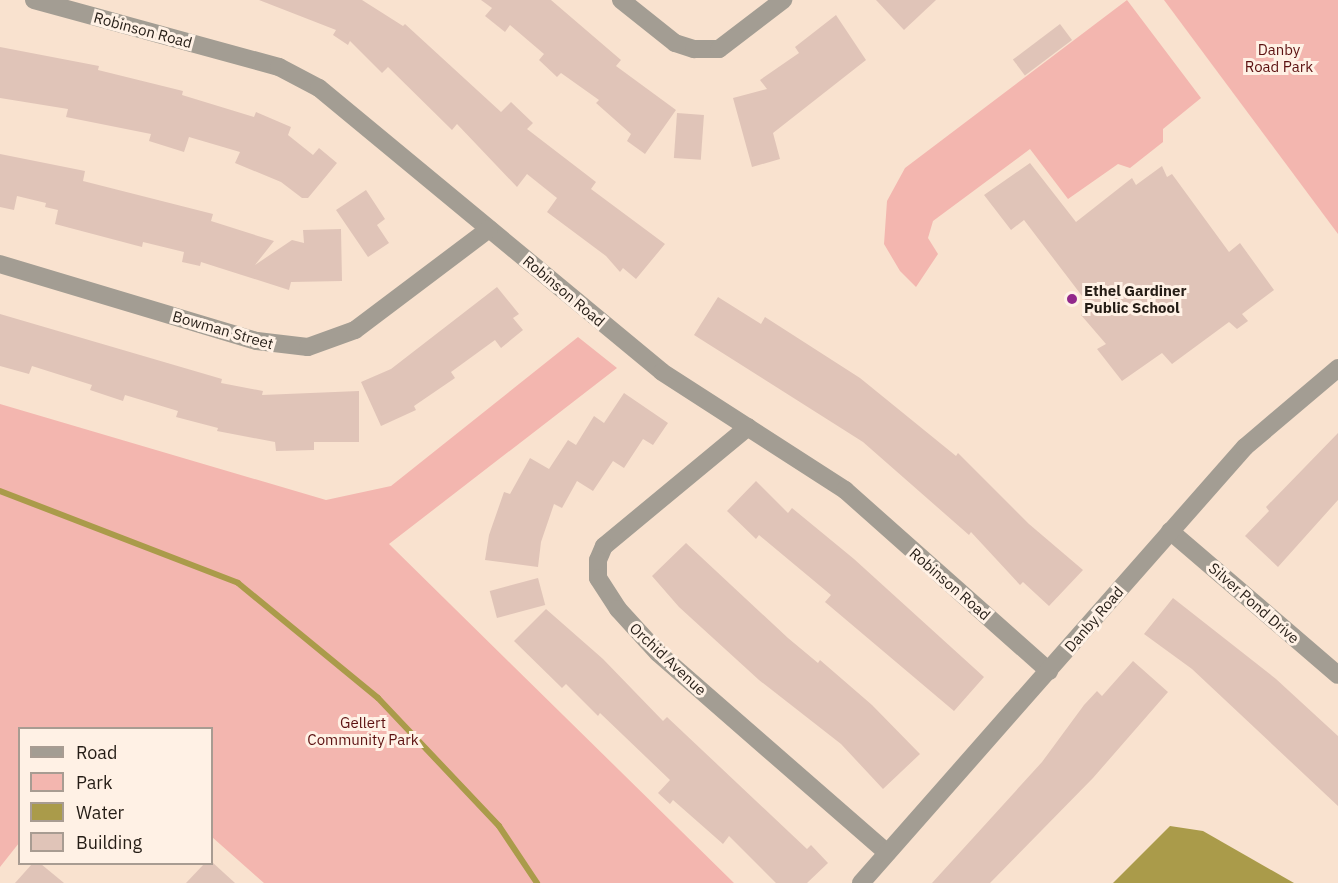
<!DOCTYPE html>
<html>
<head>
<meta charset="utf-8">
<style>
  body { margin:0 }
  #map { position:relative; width:1338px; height:883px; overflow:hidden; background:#f9e2cf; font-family:"IBM Plex Sans",sans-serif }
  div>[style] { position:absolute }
  .green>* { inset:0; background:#f3b6af }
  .water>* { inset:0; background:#aa9b4a }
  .stream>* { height:6px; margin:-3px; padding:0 3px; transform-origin:3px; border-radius:3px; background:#aa9b4a }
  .building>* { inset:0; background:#e0c4b8; transform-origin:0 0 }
  .minor>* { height:18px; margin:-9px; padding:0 9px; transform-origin:9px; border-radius:9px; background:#a39d93 }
  .dots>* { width:16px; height:16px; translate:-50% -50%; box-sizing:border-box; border:3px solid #fff1e5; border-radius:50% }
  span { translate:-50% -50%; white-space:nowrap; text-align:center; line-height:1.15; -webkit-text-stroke:6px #fff1e5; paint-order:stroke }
  .street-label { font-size:15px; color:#251d16 }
  .park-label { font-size:15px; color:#5c1111 }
  .poi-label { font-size:15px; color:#251d16; font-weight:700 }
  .left { translate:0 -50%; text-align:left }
  .legend { position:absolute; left:18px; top:727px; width:195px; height:138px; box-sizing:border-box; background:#fff1e5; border:2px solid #a89c92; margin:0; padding:8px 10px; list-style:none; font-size:18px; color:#251d16 }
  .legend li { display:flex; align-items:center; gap:12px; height:30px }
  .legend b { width:30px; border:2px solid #a89c92 }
</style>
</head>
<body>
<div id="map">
  <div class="green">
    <i style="clip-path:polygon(1127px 0,1201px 98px,1163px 129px,1163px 142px,1130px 168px,1118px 164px,1068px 199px,1030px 149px,933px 221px,928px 238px,938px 254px,916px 287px,900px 271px,884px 244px,887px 201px,905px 168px)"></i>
    <i style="clip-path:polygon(1164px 0,1338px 0,1338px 234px)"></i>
    <i style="clip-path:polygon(578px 337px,617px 368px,389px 544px,734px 883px,264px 883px,212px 837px,212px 728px,20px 728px,19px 843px,0 867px,0 404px,326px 500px,391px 486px)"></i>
  </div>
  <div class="water">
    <i style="clip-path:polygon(1170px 826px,1203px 831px,1294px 883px,1113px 883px)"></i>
  </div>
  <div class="stream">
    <i style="left:0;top:491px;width:255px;rotate:21.1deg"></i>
    <i style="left:238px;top:583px;width:181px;rotate:39.4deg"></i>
    <i style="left:378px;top:698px;width:176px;rotate:46.6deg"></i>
    <i style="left:499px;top:826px;width:69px;rotate:56.3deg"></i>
  </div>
  <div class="building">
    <i style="clip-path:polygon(259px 0,362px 0,403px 26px,405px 24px,501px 112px,511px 102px,533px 123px,527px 129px,596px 182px,591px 189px,665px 244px,636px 279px,623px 268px,620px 272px,606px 256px,547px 212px,557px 198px,527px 174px,517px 187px,457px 124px,452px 130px,388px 67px,382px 73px,350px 41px,348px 45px,333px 35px,336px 30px)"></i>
    <i style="clip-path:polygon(481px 0,551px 0,621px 60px,616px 66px,676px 110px,645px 154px,627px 141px,631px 134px,596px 103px,599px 100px,561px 73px,557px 77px,539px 60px,544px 54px,510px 25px,505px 32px,485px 16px,492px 8px)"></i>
    <i style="clip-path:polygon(876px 0,936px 0,904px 30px)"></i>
    <i style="clip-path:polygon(836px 15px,866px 60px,773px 133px,780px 159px,752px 167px,733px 98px,767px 89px,760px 80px,799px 53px,795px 47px)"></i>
    <i style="left:1060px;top:24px;width:20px;height:59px;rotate:53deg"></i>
    <i style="clip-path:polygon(0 47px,99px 66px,98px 70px,183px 91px,182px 95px,254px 117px,256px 112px,291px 127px,288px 135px,313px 155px,319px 148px,337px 163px,308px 198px,302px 198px,281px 182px,235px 163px,240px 152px,189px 137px,184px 152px,149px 141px,151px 134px,66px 117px,68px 109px,0 98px)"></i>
    <i style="left:677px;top:113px;width:27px;height:45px;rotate:4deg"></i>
    <i style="clip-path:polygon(0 154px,85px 171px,83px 181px,213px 214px,211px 221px,274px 241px,255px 265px,292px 240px,304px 243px,303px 230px,341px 229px,342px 281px,291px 282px,289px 290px,201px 262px,200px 266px,182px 262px,184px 252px,143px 242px,142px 247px,55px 224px,58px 210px,45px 207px,46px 203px,17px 196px,14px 210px,0 207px)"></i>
    <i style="clip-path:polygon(1030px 163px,1076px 222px,1132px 178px,1136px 185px,1162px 166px,1167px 177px,1172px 174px,1229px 252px,1240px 243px,1274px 290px,1242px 314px,1248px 321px,1237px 329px,1229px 322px,1172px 364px,1162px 353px,1122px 381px,1097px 349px,1106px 344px,1081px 315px,1092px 309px,1024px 220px,1011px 230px,984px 195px)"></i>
    <i style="clip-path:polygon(366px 190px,385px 219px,377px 225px,389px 243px,368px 257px,336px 210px)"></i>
    <i style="clip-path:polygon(497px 287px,519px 314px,513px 318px,523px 330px,501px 348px,495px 340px,451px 372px,455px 378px,414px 406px,416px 410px,381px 426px,361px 382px,391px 369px)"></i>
    <i style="clip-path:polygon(718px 297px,761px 324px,765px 317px,860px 378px,956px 456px,958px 453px,1029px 524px,1083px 570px,1049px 606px,1023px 582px,1020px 585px,971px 532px,969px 535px,863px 442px,694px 335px)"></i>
    <i style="clip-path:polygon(0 314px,222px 379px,221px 383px,263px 391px,262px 395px,359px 391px,359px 442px,314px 442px,314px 450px,276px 451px,275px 442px,217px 431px,218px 428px,176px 417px,178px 411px,125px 395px,123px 401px,90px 390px,92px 385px,32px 366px,29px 374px,0 366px)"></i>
    <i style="clip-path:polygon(624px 393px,668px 423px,653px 445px,643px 439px,624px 468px,613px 461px,593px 491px,577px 481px,562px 508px,554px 504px,541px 542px,538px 567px,485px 560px,489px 535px,504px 492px,510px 494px,530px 458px,549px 469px,568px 440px,576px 445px,594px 416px,604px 423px)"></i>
    <i style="clip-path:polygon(1338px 433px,1338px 500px,1278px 567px,1245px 536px,1269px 511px,1266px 507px)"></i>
    <i style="clip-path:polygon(756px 481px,788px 513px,792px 508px,854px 559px,984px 677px,954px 711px,825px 602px,831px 595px,759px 535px,756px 539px,727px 511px)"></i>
    <i style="clip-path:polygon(686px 543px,788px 638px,818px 663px,820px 660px,872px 705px,920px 754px,883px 789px,841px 744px,759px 680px,679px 607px,652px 576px)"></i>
    <i style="left:538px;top:578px;width:28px;height:50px;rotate:75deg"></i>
    <i style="clip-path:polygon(1173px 598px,1276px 679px,1338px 736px,1338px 806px,1192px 669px,1144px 634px)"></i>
    <i style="clip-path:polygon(546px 609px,603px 659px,663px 721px,667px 717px,807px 849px,811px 845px,828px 863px,807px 883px,776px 883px,729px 836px,723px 844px,673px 800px,670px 804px,658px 793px,670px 780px,600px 713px,598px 716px,566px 684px,562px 688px,514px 641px)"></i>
    <i style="clip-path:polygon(1133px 661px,1168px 692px,1093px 778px,990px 883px,932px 883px,1042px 762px,1084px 705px,1097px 691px,1102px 696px)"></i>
    <i style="clip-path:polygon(212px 862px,235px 883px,186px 883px,204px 864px)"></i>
    <i style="clip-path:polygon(32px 864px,41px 864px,64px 883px,15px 883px)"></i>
  </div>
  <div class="minor">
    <i style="left:34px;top:0;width:254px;rotate:15.3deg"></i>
    <i style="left:279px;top:67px;width:45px;rotate:27.7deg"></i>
    <i style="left:319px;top:88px;width:445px;rotate:39.6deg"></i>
    <i style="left:662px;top:372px;width:218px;rotate:32.8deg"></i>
    <i style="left:845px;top:490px;width:273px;rotate:41.6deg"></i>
    <i style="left:621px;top:0;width:69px;rotate:38.5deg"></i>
    <i style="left:675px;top:43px;width:20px;rotate:18deg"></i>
    <i style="left:694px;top:49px;width:25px"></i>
    <i style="left:719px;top:49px;width:81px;rotate:-37.4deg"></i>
    <i style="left:0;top:264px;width:268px;rotate:16.7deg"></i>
    <i style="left:257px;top:341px;width:51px;rotate:6.7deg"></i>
    <i style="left:308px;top:347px;width:50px;rotate:-19.9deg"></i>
    <i style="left:355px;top:330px;width:168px;rotate:-37deg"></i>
    <i style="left:748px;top:427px;width:187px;rotate:140.4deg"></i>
    <i style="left:604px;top:546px;width:15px;rotate:113deg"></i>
    <i style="left:598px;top:560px;width:18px;rotate:90deg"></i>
    <i style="left:598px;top:578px;width:37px;rotate:57deg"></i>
    <i style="left:618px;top:609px;width:59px;rotate:47.7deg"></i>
    <i style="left:658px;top:653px;width:304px;rotate:41.1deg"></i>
    <i style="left:1170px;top:531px;width:221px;rotate:40.6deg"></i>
    <i style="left:861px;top:883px;width:581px;rotate:-48.63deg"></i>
    <i style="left:1245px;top:447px;width:122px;rotate:-40.3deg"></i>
  </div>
  <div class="dots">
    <i style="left:1072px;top:299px;background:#92288b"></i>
  </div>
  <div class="street-label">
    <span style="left:143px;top:30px;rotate:15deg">Robinson Road</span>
    <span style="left:564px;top:291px;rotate:40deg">Robinson Road</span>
    <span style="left:223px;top:330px;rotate:16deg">Bowman Street</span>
    <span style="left:950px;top:584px;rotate:41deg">Robinson Road</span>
    <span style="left:1254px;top:603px;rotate:41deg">Silver Pond Drive</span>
    <span style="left:1094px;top:619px;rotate:-49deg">Danby Road</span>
    <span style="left:668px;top:659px;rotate:43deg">Orchid Avenue</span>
  </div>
  <div class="park-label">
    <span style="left:1279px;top:58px">Danby<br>Road Park</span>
    <span style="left:363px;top:731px">Gellert<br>Community Park</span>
  </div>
  <div class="poi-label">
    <span class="left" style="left:1084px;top:299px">Ethel Gardiner<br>Public School</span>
  </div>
  <ul class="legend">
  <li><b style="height:8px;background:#a39d93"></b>Road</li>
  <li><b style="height:16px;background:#f3b6af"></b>Park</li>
  <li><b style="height:16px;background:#aa9b4a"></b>Water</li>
  <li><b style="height:16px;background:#e0c4b8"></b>Building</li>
  </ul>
</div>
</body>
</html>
